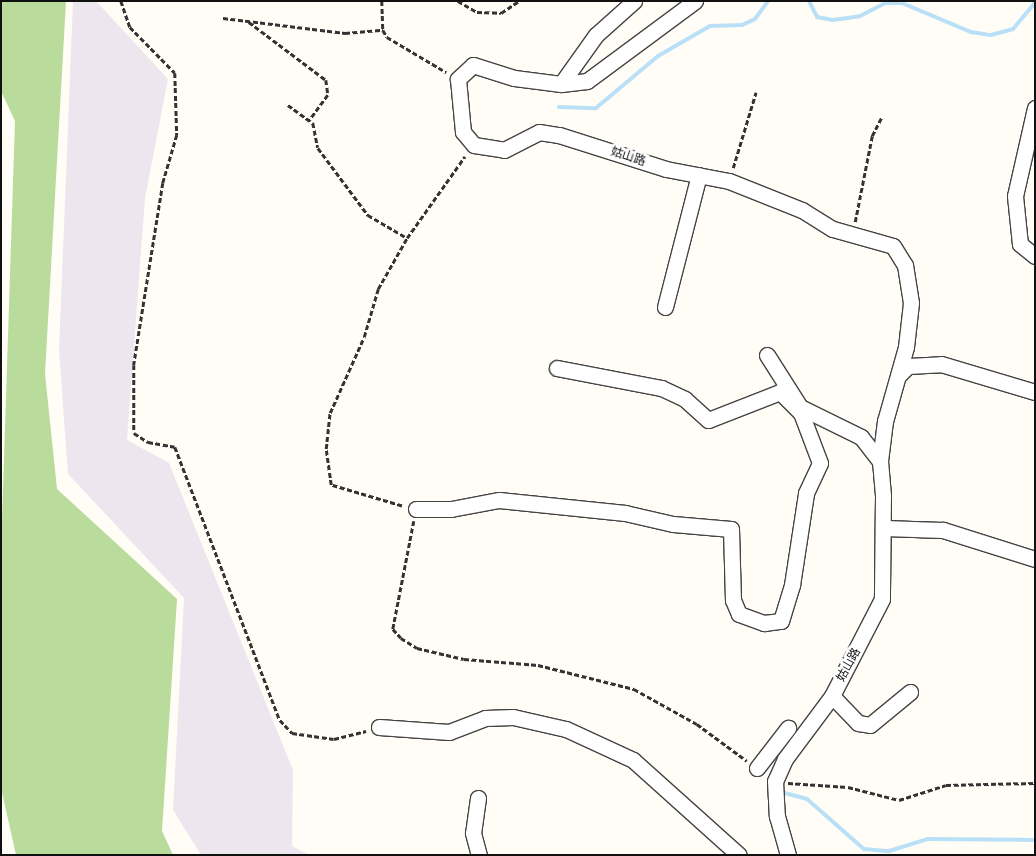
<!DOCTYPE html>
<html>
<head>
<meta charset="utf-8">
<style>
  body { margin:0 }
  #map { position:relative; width:1036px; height:856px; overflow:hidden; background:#fffdf5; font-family:"Times New Roman","Noto Sans TC",serif }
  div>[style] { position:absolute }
  .industrial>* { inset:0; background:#eee6ef }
  .forest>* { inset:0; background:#b9dc9c }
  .stream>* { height:4px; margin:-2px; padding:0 2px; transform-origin:2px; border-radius:2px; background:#b9e0f7 }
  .path>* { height:2.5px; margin-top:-1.25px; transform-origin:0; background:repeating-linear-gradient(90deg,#333 0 5px,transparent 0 7.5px) }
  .roads { filter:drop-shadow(1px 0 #444) drop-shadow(-1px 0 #444) drop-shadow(0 1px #444) drop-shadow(0 -1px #444) }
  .minor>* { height:15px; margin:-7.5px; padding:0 7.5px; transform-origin:7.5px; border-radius:7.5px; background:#fff }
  span { translate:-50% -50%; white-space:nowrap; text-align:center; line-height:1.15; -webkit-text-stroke:5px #fff; paint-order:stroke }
  .street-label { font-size:12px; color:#111 }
  .frame { position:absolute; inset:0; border:2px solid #111; pointer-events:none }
</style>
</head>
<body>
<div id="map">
  <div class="industrial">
    <i style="clip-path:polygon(73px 1px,96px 1px,168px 79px,145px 198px,127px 440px,169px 463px,293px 770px,292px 846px,309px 855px,201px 855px,173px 810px,184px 598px,68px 474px,59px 350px)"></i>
  </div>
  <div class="forest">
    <i style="clip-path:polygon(1px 1px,66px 1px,45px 374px,57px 489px,177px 599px,162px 831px,173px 855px,16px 855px,1px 788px,1px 551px,15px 121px,1px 91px)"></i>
  </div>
  <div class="stream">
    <i style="left:809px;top:1px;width:18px;rotate:63deg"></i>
    <i style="left:817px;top:17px;width:16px;rotate:11deg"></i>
    <i style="left:833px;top:20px;width:27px;rotate:-8deg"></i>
    <i style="left:860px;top:16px;width:28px;rotate:-27deg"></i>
    <i style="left:885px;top:3px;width:17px"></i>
    <i style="left:902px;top:3px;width:75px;rotate:22.8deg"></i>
    <i style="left:971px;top:32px;width:20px;rotate:9deg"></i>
    <i style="left:991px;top:35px;width:23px;rotate:-15deg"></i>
    <i style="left:1013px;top:29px;width:34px;rotate:-50deg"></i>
    <i style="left:559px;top:107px;width:37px;rotate:2deg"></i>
    <i style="left:596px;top:108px;width:81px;rotate:-40deg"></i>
    <i style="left:658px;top:56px;width:60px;rotate:-30deg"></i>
    <i style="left:710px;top:26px;width:32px;rotate:-2deg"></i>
    <i style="left:742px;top:25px;width:14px;rotate:-25deg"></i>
    <i style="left:755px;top:19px;width:22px;rotate:-54deg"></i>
    <i style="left:781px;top:792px;width:27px;rotate:15deg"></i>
    <i style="left:807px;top:799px;width:76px;rotate:41.3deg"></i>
    <i style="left:864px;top:849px;width:25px;rotate:5deg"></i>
    <i style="left:889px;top:851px;width:41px;rotate:-17.1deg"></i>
    <i style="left:928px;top:839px;width:107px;rotate:0.5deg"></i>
  </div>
  <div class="path">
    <i style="left:121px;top:1px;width:28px;rotate:71deg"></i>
    <i style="left:130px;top:27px;width:64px;rotate:45.6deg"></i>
    <i style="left:175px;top:73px;width:62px;rotate:88.2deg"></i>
    <i style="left:177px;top:135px;width:50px;rotate:106.3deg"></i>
    <i style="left:163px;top:183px;width:184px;rotate:99.1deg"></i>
    <i style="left:134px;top:365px;width:68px;rotate:90deg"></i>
    <i style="left:134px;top:433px;width:17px;rotate:33deg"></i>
    <i style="left:148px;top:442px;width:27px;rotate:10deg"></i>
    <i style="left:175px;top:447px;width:292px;rotate:69deg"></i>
    <i style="left:280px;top:720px;width:18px;rotate:47deg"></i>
    <i style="left:292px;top:733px;width:42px;rotate:8.1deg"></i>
    <i style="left:334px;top:739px;width:33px;rotate:-14deg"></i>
    <i style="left:382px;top:1px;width:29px;rotate:88deg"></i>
    <i style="left:383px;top:30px;width:8px;rotate:60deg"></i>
    <i style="left:387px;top:37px;width:69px;rotate:30.7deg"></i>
    <i style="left:458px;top:1px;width:22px;rotate:30deg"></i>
    <i style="left:477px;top:12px;width:24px;rotate:2deg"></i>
    <i style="left:501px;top:13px;width:22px;rotate:-34deg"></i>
    <i style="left:223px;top:18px;width:123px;rotate:7deg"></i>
    <i style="left:345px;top:33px;width:38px;rotate:-5deg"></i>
    <i style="left:249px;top:22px;width:96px;rotate:37deg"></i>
    <i style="left:326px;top:80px;width:15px;rotate:82deg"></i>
    <i style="left:328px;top:95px;width:32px;rotate:126deg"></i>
    <i style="left:288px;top:105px;width:31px;rotate:36deg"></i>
    <i style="left:313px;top:123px;width:25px;rotate:79deg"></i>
    <i style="left:318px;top:148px;width:84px;rotate:53.3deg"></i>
    <i style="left:368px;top:215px;width:45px;rotate:30.5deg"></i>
    <i style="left:733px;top:168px;width:79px;rotate:-73.2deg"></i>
    <i style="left:855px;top:222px;width:88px;rotate:-78.8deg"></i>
    <i style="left:872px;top:136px;width:22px;rotate:-63deg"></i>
    <i style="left:402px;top:506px;width:74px;rotate:-163.5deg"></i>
    <i style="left:331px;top:485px;width:36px;rotate:-98deg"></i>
    <i style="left:326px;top:449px;width:36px;rotate:-84deg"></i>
    <i style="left:330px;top:413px;width:83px;rotate:-65.9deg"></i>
    <i style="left:364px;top:337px;width:50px;rotate:-73.7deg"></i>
    <i style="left:378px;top:289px;width:59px;rotate:-60.4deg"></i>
    <i style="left:407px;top:238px;width:100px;rotate:-54.7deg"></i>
    <i style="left:414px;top:521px;width:110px;rotate:101deg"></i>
    <i style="left:393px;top:629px;width:12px;rotate:48deg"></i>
    <i style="left:401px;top:638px;width:19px;rotate:32deg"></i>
    <i style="left:417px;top:648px;width:48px;rotate:13.2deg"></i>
    <i style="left:464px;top:659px;width:74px;rotate:4.6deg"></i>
    <i style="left:538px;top:665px;width:99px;rotate:14deg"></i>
    <i style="left:634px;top:689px;width:72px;rotate:29.1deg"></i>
    <i style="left:697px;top:724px;width:62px;rotate:36.5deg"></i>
    <i style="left:788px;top:783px;width:60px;rotate:3.8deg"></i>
    <i style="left:848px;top:787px;width:53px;rotate:14.3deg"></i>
    <i style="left:899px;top:800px;width:49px;rotate:-17.7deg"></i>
    <i style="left:946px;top:785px;width:89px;rotate:-1.3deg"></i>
  </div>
  <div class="roads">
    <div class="minor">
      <i style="left:695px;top:1px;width:134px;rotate:143.5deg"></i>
      <i style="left:587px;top:81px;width:26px;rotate:173deg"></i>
      <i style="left:561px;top:84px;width:47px;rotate:-172.7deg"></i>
      <i style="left:514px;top:78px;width:43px;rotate:-162.4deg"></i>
      <i style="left:473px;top:65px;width:21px;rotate:137deg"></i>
      <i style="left:458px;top:79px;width:53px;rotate:84.6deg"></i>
      <i style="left:463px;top:132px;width:17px;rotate:50deg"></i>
      <i style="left:474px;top:145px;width:30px;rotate:9deg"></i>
      <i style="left:504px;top:150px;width:39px;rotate:-27deg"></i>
      <i style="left:539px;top:132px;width:20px;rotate:9deg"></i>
      <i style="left:559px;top:135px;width:112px;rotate:17.6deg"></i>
      <i style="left:666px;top:169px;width:64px;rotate:10.8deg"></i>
      <i style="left:729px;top:181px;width:79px;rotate:21.7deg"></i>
      <i style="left:802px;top:210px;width:36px;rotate:32deg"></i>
      <i style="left:833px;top:229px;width:62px;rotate:15.8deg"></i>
      <i style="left:893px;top:246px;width:22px;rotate:58deg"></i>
      <i style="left:905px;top:265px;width:38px;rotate:81deg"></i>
      <i style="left:911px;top:303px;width:44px;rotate:96.5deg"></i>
      <i style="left:906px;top:347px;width:77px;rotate:105.8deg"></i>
      <i style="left:885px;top:421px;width:40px;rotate:97.1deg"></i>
      <i style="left:561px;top:84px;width:60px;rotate:-54.5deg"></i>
      <i style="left:596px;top:35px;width:51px;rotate:-41.8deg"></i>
      <i style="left:1035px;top:108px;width:90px;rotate:102.8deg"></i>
      <i style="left:1015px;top:196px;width:48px;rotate:84.1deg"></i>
      <i style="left:1020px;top:244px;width:19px;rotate:39deg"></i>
      <i style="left:665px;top:307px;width:136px;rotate:-75.6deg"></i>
      <i style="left:767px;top:355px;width:62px;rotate:57.6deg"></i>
      <i style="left:800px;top:407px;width:68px;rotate:26.2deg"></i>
      <i style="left:861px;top:437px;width:31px;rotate:52deg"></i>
      <i style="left:880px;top:461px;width:35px;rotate:85deg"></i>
      <i style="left:883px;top:496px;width:103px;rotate:90.6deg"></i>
      <i style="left:882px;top:599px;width:109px;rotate:117.3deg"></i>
      <i style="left:832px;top:696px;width:79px;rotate:126.7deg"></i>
      <i style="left:785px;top:759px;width:24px;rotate:114deg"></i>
      <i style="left:775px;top:781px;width:35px;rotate:87deg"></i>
      <i style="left:777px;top:816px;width:41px;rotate:74.2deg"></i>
      <i style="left:899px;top:375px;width:13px;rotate:-45deg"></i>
      <i style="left:908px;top:366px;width:33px;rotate:-3deg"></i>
      <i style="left:941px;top:364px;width:98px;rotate:16.6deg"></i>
      <i style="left:416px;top:509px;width:35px"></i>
      <i style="left:451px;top:509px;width:49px;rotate:-10.6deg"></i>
      <i style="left:499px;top:500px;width:127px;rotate:5.9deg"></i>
      <i style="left:625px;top:513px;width:49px;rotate:12.9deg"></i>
      <i style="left:673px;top:524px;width:58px;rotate:4.9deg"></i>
      <i style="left:731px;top:529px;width:71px;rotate:88.4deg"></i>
      <i style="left:733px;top:600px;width:15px;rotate:67deg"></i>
      <i style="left:739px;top:614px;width:27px;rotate:20deg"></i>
      <i style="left:764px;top:623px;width:17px;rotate:-7deg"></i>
      <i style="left:781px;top:621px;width:38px;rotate:-73deg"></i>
      <i style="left:792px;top:585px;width:93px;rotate:-81.3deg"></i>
      <i style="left:806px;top:493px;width:33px;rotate:-65deg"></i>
      <i style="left:820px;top:463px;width:53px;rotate:-110.8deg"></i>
      <i style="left:801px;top:413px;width:30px;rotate:-135deg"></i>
      <i style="left:780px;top:392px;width:77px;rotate:158.7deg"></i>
      <i style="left:708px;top:420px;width:31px;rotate:-138deg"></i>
      <i style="left:685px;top:399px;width:26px;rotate:-155deg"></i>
      <i style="left:661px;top:388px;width:106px;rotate:-169.1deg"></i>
      <i style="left:884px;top:528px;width:59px;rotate:1.9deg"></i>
      <i style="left:943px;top:530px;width:96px;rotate:17.5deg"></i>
      <i style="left:832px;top:696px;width:37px;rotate:46deg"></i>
      <i style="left:858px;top:723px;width:12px;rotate:9deg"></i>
      <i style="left:870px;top:725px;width:52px;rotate:-39.5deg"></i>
      <i style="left:379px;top:727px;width:70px;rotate:4.1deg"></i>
      <i style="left:449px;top:732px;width:39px;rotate:-21deg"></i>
      <i style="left:485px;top:718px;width:28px;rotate:-2deg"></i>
      <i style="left:513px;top:717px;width:54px;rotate:12.8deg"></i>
      <i style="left:566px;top:729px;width:74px;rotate:24.8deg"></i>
      <i style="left:633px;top:760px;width:142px;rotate:41.9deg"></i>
      <i style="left:757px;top:768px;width:51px;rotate:-52.2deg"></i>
      <i style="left:478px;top:798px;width:35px;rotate:98deg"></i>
      <i style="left:473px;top:833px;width:23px;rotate:75deg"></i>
    </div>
  </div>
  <div class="street-label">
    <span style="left:628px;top:157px;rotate:18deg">姑山路</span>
    <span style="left:849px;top:665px;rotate:-61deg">姑山路</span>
  </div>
  <div class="frame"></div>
</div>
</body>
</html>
